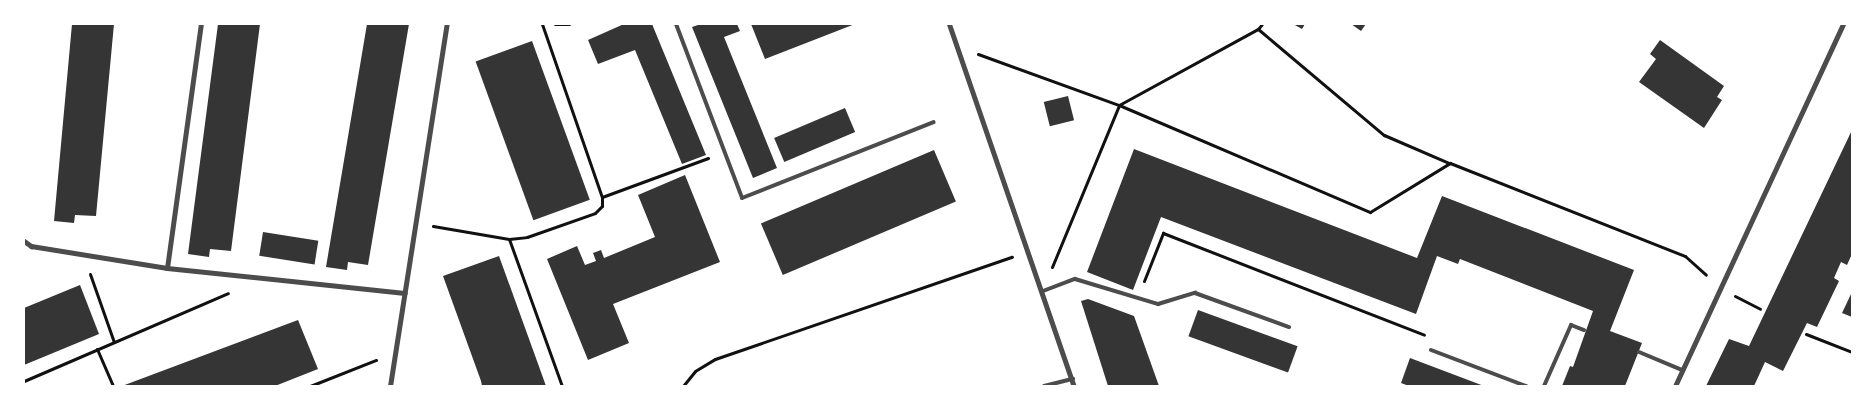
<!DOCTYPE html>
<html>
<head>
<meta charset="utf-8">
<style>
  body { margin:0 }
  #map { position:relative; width:1876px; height:410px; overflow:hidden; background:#fff; font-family:Montserrat,sans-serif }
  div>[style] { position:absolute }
  .building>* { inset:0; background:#353535; transform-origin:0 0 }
  .path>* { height:3px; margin:-1.5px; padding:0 1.5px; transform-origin:1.5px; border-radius:1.5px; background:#111 }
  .service>* { height:4px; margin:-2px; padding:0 2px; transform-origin:2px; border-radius:2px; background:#4c4c4c }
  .minor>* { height:5px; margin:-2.5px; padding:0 2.5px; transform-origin:2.5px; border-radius:2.5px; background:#4c4c4c }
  span { translate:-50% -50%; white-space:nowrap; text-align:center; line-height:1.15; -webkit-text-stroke:4.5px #fff; paint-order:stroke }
  .frame { position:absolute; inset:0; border:25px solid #fff; pointer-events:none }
</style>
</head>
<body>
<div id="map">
  <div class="building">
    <i style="clip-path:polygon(72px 24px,114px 24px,96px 216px,75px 215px,74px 223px,54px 221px)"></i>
    <i style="clip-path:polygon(218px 24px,260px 24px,231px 251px,210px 249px,209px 257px,188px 254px)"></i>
    <i style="clip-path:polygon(367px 24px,409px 24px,368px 265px,348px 262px,347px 270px,326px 267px)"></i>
    <i style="clip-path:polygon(624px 24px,652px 24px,706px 155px,682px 164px,635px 50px,598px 64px,588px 40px)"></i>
    <i style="clip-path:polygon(701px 24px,737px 24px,740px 31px,724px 37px,777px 168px,753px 178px,692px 27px)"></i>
    <i style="clip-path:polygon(751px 24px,855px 24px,765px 59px)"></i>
    <i style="clip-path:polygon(1293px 24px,1305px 24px,1302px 29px)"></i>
    <i style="clip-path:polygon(1351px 24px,1366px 24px,1361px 31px)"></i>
    <i style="clip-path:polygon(1660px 40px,1724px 86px,1717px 97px,1722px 100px,1704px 128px,1639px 82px,1656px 59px,1650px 54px)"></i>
    <i style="left:532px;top:41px;width:169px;height:60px;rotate:70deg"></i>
    <i style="left:1068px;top:96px;width:25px;height:25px;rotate:76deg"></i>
    <i style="left:845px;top:108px;width:26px;height:77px;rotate:67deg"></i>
    <i style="clip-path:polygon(1852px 130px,1852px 254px,1847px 265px,1841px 262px,1834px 278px,1839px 281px,1817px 327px,1807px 323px,1783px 371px,1765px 362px,1754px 386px,1706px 386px,1729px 339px,1749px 346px)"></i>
    <i style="clip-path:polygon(1134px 149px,1417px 258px,1442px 196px,1634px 270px,1610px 331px,1642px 343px,1625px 386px,1562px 386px,1570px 366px,1573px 367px,1593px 311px,1460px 259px,1458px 264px,1437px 256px,1416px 314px,1161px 217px,1133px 290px,1087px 272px)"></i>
    <i style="left:934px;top:150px;width:56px;height:188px;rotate:67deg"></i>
    <i style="clip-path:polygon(685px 175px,720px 262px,613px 304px,629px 343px,588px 360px,547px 259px,577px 246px,585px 265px,596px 261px,593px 253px,601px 250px,604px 258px,655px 237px,638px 195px)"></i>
    <i style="left:263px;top:232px;width:56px;height:24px;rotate:9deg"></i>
    <i style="clip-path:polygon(499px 256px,537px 361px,546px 386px,482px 386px,481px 381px,443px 276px)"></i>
    <i style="clip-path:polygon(80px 285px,99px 334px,24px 365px,24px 308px)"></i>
    <i style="clip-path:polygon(1852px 292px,1852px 317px,1842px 313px)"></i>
    <i style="clip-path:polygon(1088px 299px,1134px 316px,1159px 386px,1108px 386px,1081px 301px)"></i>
    <i style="left:1198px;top:310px;width:106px;height:28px;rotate:20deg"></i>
    <i style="clip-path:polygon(298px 320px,318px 369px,275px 386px,122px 386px)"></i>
    <i style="clip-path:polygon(1410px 358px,1484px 386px,1409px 386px,1401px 383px)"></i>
  </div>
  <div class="path">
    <i style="left:542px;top:24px;width:183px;rotate:70.9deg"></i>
    <i style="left:555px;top:24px;width:14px"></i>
    <i style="left:1258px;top:29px;width:6px;rotate:-51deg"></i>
    <i style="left:978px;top:54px;width:150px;rotate:19.9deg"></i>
    <i style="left:1119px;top:105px;width:158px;rotate:-28.7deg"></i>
    <i style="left:1258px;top:29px;width:165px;rotate:40.1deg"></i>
    <i style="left:1384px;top:135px;width:71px;rotate:23.3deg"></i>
    <i style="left:433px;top:226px;width:77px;rotate:9.7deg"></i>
    <i style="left:509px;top:239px;width:18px;rotate:-6deg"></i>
    <i style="left:527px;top:237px;width:72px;rotate:-19.4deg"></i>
    <i style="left:595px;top:213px;width:10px;rotate:-45deg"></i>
    <i style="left:602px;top:206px;width:9px;rotate:-90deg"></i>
    <i style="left:602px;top:197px;width:113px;rotate:-20.2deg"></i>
    <i style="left:509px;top:239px;width:156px;rotate:70.2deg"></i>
    <i style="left:1052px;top:267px;width:175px;rotate:-67.5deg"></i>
    <i style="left:1119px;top:105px;width:273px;rotate:23.1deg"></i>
    <i style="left:1370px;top:212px;width:94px;rotate:-31.5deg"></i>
    <i style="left:1450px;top:163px;width:253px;rotate:21.6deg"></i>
    <i style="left:1685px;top:256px;width:28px;rotate:42deg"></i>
    <i style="left:90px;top:274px;width:72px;rotate:70.6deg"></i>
    <i style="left:1144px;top:281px;width:52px;rotate:-68.4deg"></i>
    <i style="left:1163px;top:233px;width:280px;rotate:21.3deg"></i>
    <i style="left:1735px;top:296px;width:28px;rotate:27deg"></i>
    <i style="left:1806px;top:334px;width:49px;rotate:21.4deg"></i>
    <i style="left:97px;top:349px;width:40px;rotate:66.6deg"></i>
    <i style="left:24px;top:381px;width:222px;rotate:-23.3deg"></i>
    <i style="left:310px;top:386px;width:71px;rotate:-21.5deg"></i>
    <i style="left:683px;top:386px;width:19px;rotate:-51deg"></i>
    <i style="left:695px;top:371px;width:23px;rotate:-31deg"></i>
    <i style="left:715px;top:359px;width:314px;rotate:-19deg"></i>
  </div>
  <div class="service">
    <i style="left:676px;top:24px;width:186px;rotate:69.2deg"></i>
    <i style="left:742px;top:198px;width:206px;rotate:-21.6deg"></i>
    <i style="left:1043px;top:291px;width:34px;rotate:-21deg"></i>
    <i style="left:1075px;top:279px;width:87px;rotate:16.8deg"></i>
    <i style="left:1158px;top:304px;width:39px;rotate:-17deg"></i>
    <i style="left:1195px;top:293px;width:100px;rotate:19.9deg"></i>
    <i style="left:1431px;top:350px;width:102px;rotate:20.8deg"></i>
    <i style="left:1639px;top:352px;width:47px;rotate:22.7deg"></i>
    <i style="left:1044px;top:386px;width:30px;rotate:-14deg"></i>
    <i style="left:1544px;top:386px;width:67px;rotate:-66.1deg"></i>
    <i style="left:1571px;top:325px;width:14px;rotate:21deg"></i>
  </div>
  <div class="minor">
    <i style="left:949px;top:24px;width:383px;rotate:71deg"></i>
    <i style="left:24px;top:241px;width:9px;rotate:36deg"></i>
    <i style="left:31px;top:246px;width:138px;rotate:9.2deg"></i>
    <i style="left:167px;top:268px;width:239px;rotate:6deg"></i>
    <i style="left:167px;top:268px;width:246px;rotate:-82.1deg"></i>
    <i style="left:390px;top:386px;width:366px;rotate:-81.1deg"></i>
    <i style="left:1675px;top:386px;width:399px;rotate:-65.1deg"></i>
  </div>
  <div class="frame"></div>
</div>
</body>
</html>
